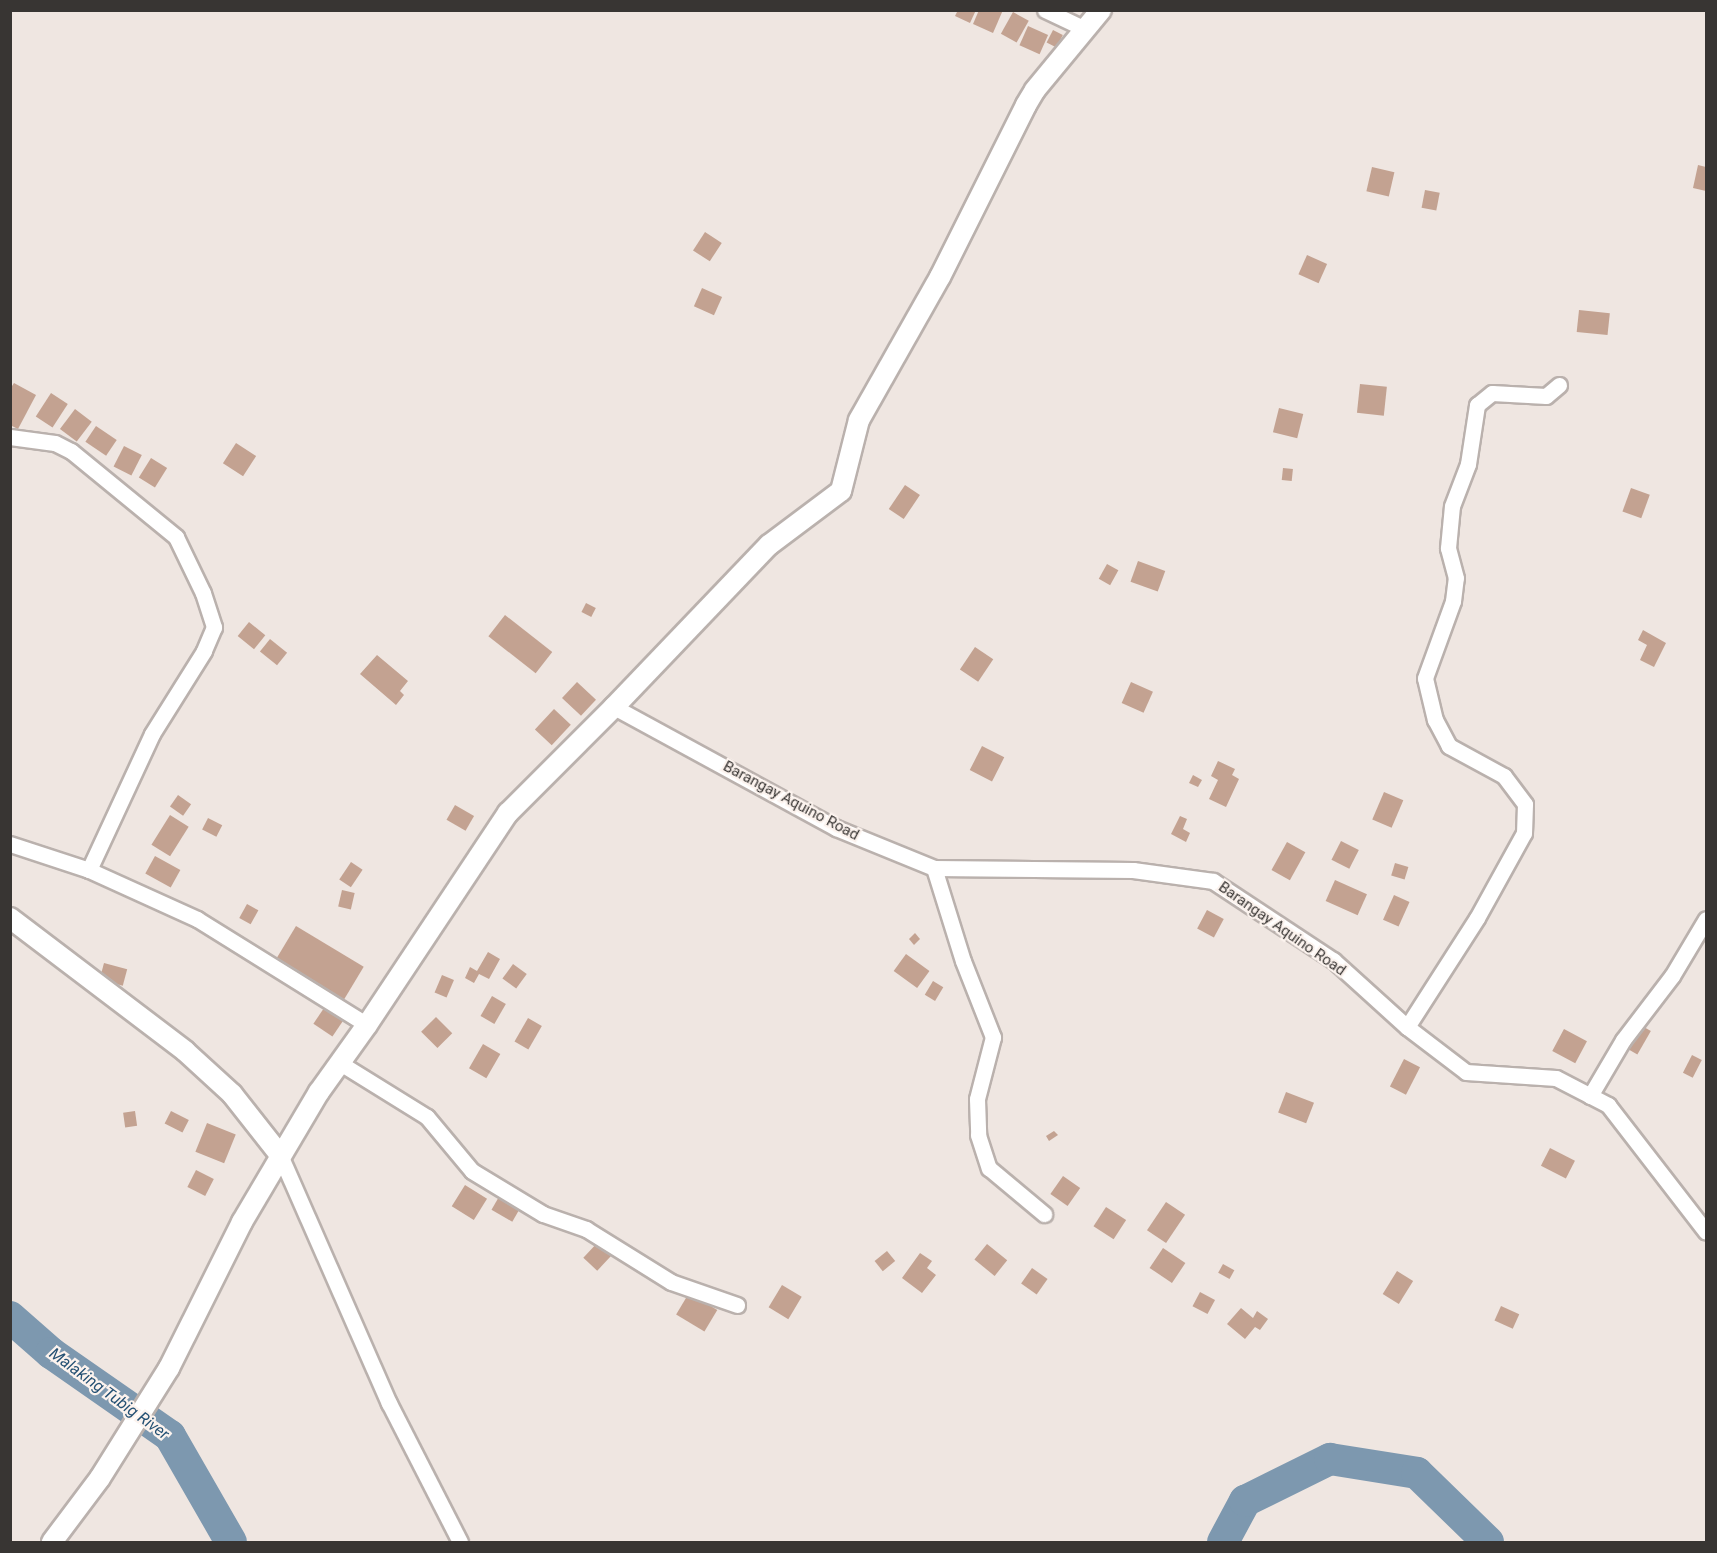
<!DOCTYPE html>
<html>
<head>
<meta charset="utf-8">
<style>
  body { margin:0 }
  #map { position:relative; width:1717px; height:1553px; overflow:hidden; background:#efe6e1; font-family:Roboto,sans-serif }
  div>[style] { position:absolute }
  .river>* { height:32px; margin:-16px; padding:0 16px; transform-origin:16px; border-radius:16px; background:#7d98af }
  .building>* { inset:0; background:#c3a291; transform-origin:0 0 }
  .roads { filter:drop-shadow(2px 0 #bab1ad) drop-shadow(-2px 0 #bab1ad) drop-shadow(0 2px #bab1ad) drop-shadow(0 -2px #bab1ad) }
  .minor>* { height:15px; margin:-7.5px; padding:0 7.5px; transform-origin:7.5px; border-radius:7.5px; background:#fff }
  .tertiary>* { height:20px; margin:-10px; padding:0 10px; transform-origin:10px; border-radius:10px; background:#fff }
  span { translate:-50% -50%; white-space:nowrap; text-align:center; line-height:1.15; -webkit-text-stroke:4.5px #fcf3ee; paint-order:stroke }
  .street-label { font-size:15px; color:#383533 }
  .water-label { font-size:16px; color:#245073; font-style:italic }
  .frame { position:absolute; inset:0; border:12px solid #383533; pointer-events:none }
</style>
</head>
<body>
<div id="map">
  <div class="river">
    <i style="left:10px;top:1317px;width:55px;rotate:41.3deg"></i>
    <i style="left:51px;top:1353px;width:145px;rotate:34.9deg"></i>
    <i style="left:170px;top:1436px;width:122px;rotate:60.1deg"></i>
    <i style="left:1223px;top:1542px;width:47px;rotate:-61.8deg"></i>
    <i style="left:1245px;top:1501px;width:95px;rotate:-26.3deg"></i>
    <i style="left:1330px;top:1459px;width:88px;rotate:9.1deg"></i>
    <i style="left:1417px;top:1473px;width:99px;rotate:44.2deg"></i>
  </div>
  <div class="building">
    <i style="clip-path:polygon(958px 10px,976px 10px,970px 23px,955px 16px)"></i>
    <i style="clip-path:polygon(979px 10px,1003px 10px,993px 33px,973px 24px)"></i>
    <i style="left:1013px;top:12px;width:18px;height:25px;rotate:29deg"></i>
    <i style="left:1028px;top:26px;width:22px;height:21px;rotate:24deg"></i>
    <i style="left:1053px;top:30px;width:11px;height:14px;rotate:27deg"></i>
    <i style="clip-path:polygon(1698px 165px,1706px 167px,1706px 191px,1693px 188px)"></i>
    <i style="left:1372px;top:167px;width:23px;height:25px;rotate:13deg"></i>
    <i style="left:1425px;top:190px;width:15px;height:18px;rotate:11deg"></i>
    <i style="left:705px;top:232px;width:20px;height:22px;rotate:33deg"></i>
    <i style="left:1307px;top:255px;width:22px;height:21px;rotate:24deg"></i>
    <i style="left:702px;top:288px;width:22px;height:20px;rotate:24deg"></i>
    <i style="left:1579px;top:310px;width:31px;height:22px;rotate:6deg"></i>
    <i style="clip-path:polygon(14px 383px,36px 395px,18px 429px,10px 425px,10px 389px)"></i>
    <i style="left:1360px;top:384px;width:27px;height:29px;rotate:6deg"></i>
    <i style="left:51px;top:393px;width:20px;height:28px;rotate:33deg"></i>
    <i style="left:1279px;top:408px;width:25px;height:25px;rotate:14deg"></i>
    <i style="left:75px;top:409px;width:21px;height:25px;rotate:37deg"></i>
    <i style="left:96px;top:426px;width:25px;height:19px;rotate:34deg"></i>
    <i style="left:236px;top:443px;width:24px;height:24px;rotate:33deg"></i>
    <i style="left:124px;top:446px;width:20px;height:23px;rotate:27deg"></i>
    <i style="left:151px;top:458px;width:19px;height:23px;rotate:32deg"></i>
    <i style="left:1283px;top:468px;width:10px;height:12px;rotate:6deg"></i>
    <i style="left:905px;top:485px;width:18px;height:29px;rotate:34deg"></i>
    <i style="left:1631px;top:488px;width:20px;height:25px;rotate:20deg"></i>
    <i style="left:1138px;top:561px;width:29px;height:22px;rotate:20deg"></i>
    <i style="left:1107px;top:564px;width:13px;height:17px;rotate:29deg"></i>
    <i style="left:586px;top:603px;width:11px;height:10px;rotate:27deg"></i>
    <i style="left:505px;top:615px;width:60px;height:27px;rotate:38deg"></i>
    <i style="left:249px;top:622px;width:21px;height:18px;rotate:39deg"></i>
    <i style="clip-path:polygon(1643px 630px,1666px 643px,1654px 667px,1640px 660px,1647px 645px,1638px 640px)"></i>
    <i style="left:270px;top:639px;width:22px;height:16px;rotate:39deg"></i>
    <i style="left:975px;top:647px;width:22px;height:27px;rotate:34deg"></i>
    <i style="clip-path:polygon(377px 655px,408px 681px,400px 691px,404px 695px,396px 705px,360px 674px)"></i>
    <i style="left:577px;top:682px;width:26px;height:22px;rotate:43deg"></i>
    <i style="left:1131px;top:682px;width:24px;height:23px;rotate:24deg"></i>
    <i style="left:554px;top:709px;width:23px;height:28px;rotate:43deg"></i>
    <i style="left:982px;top:746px;width:25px;height:27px;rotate:27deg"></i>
    <i style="clip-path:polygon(1218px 761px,1235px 769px,1232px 775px,1239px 779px,1226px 807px,1209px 799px,1218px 780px,1211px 776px)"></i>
    <i style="clip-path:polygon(1193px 775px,1202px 780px,1198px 787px,1189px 783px)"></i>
    <i style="left:1384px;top:792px;width:21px;height:30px;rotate:23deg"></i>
    <i style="left:178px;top:795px;width:16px;height:14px;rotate:35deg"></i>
    <i style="left:455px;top:805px;width:22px;height:17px;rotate:30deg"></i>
    <i style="left:170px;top:815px;width:22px;height:35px;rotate:32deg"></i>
    <i style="clip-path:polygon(1180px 816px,1187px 819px,1183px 829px,1190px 833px,1186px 842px,1171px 834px)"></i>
    <i style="left:208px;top:818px;width:16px;height:13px;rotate:27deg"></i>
    <i style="left:1341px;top:841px;width:20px;height:21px;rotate:27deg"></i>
    <i style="left:1287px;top:842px;width:21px;height:32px;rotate:29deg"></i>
    <i style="left:155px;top:856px;width:29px;height:20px;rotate:29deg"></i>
    <i style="left:351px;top:862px;width:14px;height:21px;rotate:34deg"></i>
    <i style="left:1395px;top:863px;width:14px;height:13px;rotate:17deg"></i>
    <i style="left:1335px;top:880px;width:35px;height:23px;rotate:24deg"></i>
    <i style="left:342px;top:890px;width:13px;height:17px;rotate:13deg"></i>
    <i style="left:1394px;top:895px;width:17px;height:27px;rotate:24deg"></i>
    <i style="left:247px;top:904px;width:13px;height:16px;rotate:29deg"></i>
    <i style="left:1207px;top:910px;width:19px;height:21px;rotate:28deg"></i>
    <i style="left:296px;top:926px;width:79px;height:42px;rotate:31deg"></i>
    <i style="clip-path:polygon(915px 933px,920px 939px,914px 945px,909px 939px)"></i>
    <i style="clip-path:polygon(488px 952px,500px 959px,489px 979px,479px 974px,474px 983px,465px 978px,470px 967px,477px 971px)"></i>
    <i style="left:906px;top:954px;width:29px;height:21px;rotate:36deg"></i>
    <i style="left:104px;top:963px;width:24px;height:17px;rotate:15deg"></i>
    <i style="left:513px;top:964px;width:17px;height:18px;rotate:36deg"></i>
    <i style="left:442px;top:975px;width:13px;height:19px;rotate:23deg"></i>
    <i style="left:933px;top:981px;width:12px;height:16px;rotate:31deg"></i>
    <i style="left:492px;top:996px;width:16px;height:23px;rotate:30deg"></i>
    <i style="left:324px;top:1008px;width:23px;height:19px;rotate:34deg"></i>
    <i style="left:436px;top:1017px;width:23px;height:21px;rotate:45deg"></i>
    <i style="left:528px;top:1018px;width:16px;height:27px;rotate:30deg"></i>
    <i style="left:1637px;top:1023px;width:16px;height:27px;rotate:30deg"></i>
    <i style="left:1564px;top:1029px;width:26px;height:25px;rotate:28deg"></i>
    <i style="left:483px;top:1044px;width:20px;height:28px;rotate:30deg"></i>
    <i style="left:1692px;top:1055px;width:11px;height:20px;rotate:27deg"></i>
    <i style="left:1404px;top:1059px;width:18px;height:31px;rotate:27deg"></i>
    <i style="left:1286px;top:1092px;width:30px;height:22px;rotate:21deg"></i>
    <i style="left:135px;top:1111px;width:15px;height:12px;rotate:82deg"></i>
    <i style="left:171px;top:1111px;width:20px;height:14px;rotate:27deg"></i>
    <i style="left:207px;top:1123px;width:31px;height:31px;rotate:22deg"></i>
    <i style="clip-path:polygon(1054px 1131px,1058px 1135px,1049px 1141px,1046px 1136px)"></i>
    <i style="left:1550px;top:1148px;width:28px;height:20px;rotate:27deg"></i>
    <i style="left:196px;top:1170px;width:20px;height:19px;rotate:27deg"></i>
    <i style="left:1063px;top:1176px;width:21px;height:22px;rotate:35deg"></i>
    <i style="left:465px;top:1185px;width:26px;height:25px;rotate:32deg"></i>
    <i style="left:500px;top:1195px;width:24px;height:17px;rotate:30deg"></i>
    <i style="left:1166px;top:1202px;width:23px;height:34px;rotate:34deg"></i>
    <i style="left:1106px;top:1207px;width:24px;height:23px;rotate:33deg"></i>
    <i style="left:599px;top:1241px;width:19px;height:23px;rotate:43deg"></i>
    <i style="left:987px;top:1244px;width:26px;height:20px;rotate:39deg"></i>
    <i style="left:1163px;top:1248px;width:27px;height:24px;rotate:34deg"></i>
    <i style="left:887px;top:1251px;width:13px;height:16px;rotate:51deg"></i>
    <i style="clip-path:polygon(920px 1253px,932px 1261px,927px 1268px,936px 1275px,922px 1293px,902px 1278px)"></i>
    <i style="left:1223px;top:1264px;width:13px;height:10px;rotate:29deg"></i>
    <i style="left:1032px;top:1268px;width:19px;height:19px;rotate:35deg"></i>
    <i style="left:1397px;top:1271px;width:19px;height:27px;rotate:32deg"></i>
    <i style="left:782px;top:1285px;width:23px;height:26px;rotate:31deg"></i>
    <i style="left:1200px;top:1292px;width:17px;height:16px;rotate:28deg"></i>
    <i style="left:689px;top:1293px;width:33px;height:25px;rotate:31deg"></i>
    <i style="left:1501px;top:1306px;width:20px;height:16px;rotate:24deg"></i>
    <i style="clip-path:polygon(1241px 1308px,1253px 1318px,1257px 1311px,1268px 1319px,1260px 1330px,1255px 1327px,1245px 1339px,1227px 1324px)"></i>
  </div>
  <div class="roads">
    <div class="minor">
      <i style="left:1045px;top:10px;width:44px;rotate:25.4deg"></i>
      <i style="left:10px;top:437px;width:45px;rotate:7.6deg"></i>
      <i style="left:55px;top:443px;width:18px;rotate:27deg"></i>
      <i style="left:71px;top:451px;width:136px;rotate:39.3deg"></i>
      <i style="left:176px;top:537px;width:62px;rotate:64.3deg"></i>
      <i style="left:203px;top:593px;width:36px;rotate:72deg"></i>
      <i style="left:214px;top:627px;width:26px;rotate:113deg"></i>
      <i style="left:204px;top:651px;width:98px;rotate:122.1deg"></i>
      <i style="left:152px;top:734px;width:150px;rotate:114.9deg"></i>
      <i style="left:614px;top:707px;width:253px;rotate:28.6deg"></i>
      <i style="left:836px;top:828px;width:106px;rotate:22.2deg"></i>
      <i style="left:934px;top:868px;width:199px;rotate:0.6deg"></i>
      <i style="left:1133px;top:870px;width:81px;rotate:7.8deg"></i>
      <i style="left:1213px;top:881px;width:144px;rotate:33.4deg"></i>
      <i style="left:1333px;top:960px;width:100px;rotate:42.2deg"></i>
      <i style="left:1407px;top:1027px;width:74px;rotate:37.3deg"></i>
      <i style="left:1466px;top:1072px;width:90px;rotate:3.8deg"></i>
      <i style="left:1556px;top:1078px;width:59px;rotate:27.4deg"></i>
      <i style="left:1608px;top:1105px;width:160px;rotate:52.3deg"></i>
      <i style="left:10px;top:844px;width:83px;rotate:18.2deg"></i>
      <i style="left:89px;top:870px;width:119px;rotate:24.4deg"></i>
      <i style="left:197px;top:919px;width:200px;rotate:31.9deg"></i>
      <i style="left:934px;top:868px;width:97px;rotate:72.7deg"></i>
      <i style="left:963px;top:961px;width:82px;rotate:68.5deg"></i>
      <i style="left:993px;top:1037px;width:64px;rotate:104.5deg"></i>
      <i style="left:977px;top:1099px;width:36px;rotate:88deg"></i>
      <i style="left:978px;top:1135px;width:35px;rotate:72deg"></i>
      <i style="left:989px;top:1168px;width:72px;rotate:39.9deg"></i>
      <i style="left:1407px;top:1027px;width:130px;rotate:-57.3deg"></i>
      <i style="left:1477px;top:918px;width:97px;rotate:-61.1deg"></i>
      <i style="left:1524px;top:833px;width:29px;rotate:-88deg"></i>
      <i style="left:1525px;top:804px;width:35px;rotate:-127deg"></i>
      <i style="left:1504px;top:776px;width:63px;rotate:-151.4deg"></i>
      <i style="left:1449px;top:746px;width:30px;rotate:-118deg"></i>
      <i style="left:1435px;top:720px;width:43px;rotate:-103.4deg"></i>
      <i style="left:1425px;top:678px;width:82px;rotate:-70deg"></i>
      <i style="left:1453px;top:601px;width:23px;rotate:-83deg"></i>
      <i style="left:1456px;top:578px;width:31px;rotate:-105deg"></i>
      <i style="left:1448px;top:548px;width:42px;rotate:-84.6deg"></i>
      <i style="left:1452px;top:506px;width:45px;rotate:-69.1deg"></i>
      <i style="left:1468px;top:464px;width:60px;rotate:-81.3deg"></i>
      <i style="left:1477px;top:405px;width:19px;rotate:-39deg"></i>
      <i style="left:1492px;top:393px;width:54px;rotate:3.2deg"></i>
      <i style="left:1546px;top:396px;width:17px;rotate:-40deg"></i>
      <i style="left:340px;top:1063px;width:102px;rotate:31.8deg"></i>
      <i style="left:427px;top:1117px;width:70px;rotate:50.2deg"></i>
      <i style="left:472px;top:1171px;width:83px;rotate:31.2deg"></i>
      <i style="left:543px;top:1214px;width:46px;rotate:19.2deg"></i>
      <i style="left:586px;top:1229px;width:100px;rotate:31.9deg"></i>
      <i style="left:671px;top:1282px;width:70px;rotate:19.2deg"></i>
      <i style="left:1590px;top:1096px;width:65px;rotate:-59.5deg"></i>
      <i style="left:1623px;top:1040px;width:81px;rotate:-52.6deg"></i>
      <i style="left:1672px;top:976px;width:66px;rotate:-59.2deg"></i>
      <i style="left:280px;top:1155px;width:271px;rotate:66.3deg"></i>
      <i style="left:389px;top:1403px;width:156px;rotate:62.9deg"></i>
    </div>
    <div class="tertiary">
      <i style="left:10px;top:918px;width:220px;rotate:37.2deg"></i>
      <i style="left:185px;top:1051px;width:64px;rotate:42.5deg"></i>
      <i style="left:232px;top:1094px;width:78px;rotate:51.8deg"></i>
      <i style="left:52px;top:1542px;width:80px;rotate:-53.1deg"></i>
      <i style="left:100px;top:1478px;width:130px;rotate:-57.9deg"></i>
      <i style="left:169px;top:1368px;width:163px;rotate:-63.4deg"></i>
      <i style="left:242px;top:1222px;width:151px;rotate:-59.4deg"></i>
      <i style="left:319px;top:1092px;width:82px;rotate:-54.4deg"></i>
      <i style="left:367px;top:1025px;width:255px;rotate:-56.4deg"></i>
      <i style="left:508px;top:813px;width:150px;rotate:-45deg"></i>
      <i style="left:614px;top:707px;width:224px;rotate:-46.3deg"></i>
      <i style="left:769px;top:545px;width:90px;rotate:-36.9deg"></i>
      <i style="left:841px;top:491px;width:73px;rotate:-75.8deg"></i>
      <i style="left:859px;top:420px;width:164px;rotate:-60.5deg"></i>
      <i style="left:940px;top:277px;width:192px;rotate:-63.4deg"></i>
      <i style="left:1026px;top:105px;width:17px;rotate:-59deg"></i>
      <i style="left:1035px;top:90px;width:104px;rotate:-50.5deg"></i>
    </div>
  </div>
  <div class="street-label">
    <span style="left:791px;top:801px;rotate:28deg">Barangay Aquino Road</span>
    <span style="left:1282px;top:929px;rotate:35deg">Barangay Aquino Road</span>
  </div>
  <div class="water-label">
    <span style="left:109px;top:1394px;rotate:36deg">Malaking Tubig River</span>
  </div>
  <div class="frame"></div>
</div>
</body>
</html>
